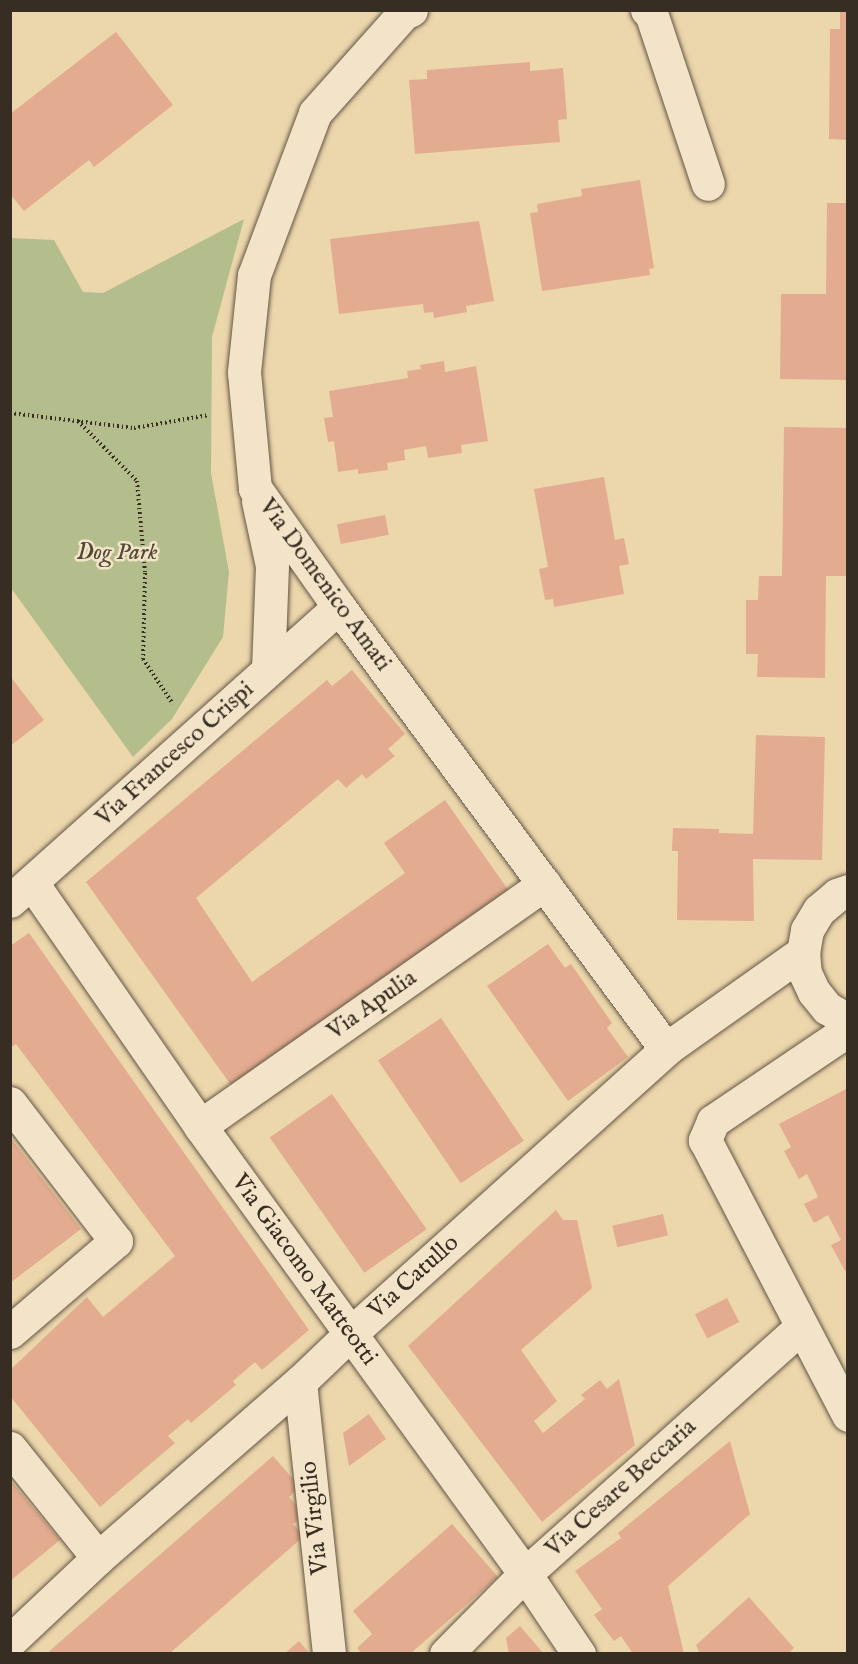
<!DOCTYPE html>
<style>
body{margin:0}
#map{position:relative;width:858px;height:1664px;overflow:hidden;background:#ecd6ac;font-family:"IM FELL English",serif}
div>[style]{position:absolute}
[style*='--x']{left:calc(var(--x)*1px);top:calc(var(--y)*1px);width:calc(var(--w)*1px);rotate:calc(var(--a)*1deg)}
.green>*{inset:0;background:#b4be8c}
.building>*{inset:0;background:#e3ac90;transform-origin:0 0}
.path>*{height:4px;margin-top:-2px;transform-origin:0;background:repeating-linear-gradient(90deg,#372d22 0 1.5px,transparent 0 4.5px)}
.roads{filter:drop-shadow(0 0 2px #645744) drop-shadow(0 0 2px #645744)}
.minor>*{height:33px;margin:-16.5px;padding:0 16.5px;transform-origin:16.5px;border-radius:16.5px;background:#f3e4c9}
span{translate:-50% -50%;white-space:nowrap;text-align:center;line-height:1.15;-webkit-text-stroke:5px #f3e4c9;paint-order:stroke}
.park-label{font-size:24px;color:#504a37;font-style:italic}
.street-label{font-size:24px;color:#372d22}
.frame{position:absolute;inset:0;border:12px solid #372d22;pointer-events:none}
</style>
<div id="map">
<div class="green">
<div style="clip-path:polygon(244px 219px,212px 337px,211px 473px,229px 572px,223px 637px,172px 719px,133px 757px,11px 588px,11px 238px,54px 240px,83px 292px,103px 293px)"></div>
</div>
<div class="building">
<div style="clip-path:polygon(840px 10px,848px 10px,848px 140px,829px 139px,830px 29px,840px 29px)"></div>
<div style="clip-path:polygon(116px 32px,173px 105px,94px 167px,89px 160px,24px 211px,10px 194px,10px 114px)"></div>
<div style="clip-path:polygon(530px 62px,530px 71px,563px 68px,567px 119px,558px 120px,560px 142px,415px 154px,409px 80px,427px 79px,427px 70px)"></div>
<div style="clip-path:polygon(640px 180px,654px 268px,649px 269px,650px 275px,542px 291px,530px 213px,538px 212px,537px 204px,582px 196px,581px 189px)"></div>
<div style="clip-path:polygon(827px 203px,848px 203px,848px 380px,780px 379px,781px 294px,826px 294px)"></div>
<div style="clip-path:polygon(479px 221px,494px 301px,466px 306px,467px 312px,434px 318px,433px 312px,424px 313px,423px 304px,339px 314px,330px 239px)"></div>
<div style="clip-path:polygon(444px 361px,445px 372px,476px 366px,488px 441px,461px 445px,462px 453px,428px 458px,426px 446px,404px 450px,405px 460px,387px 463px,388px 470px,358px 474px,358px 469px,338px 472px,334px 441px,328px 442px,324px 418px,333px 417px,329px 391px,408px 378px,407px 371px,421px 369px,420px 365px)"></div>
<div style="clip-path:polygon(784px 427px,848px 428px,848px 576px,826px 576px,825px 678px,757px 677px,758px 654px,746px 654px,746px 600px,758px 600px,759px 576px,782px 576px)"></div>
<div style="clip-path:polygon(604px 477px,615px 540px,624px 538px,629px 564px,619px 566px,624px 594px,554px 607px,553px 599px,545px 600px,539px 569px,548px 567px,534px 489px)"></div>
<div style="left:385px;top:515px;width:20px;height:49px;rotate:79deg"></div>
<div style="clip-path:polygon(352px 670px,405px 734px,388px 749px,395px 756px,366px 779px,362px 774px,346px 788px,338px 779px,196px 898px,252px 982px,405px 873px,384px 843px,445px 800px,509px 891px,233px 1088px,86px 882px,327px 680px,332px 686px)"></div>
<div style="clip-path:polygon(10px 676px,44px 720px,10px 746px)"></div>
<div style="clip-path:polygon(756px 735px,825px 737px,822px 860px,753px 859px,754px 921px,677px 920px,678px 851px,672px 851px,673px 828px,719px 829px,719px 833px,753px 834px)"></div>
<div style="clip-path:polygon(29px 933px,309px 1330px,262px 1370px,255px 1362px,233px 1381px,236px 1385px,191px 1423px,188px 1419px,168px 1436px,175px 1443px,100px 1507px,10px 1396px,10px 1370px,87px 1297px,103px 1317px,175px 1256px,16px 1044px,10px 1048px,10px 946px)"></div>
<div style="clip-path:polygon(548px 944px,565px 968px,571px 964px,612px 1023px,607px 1028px,628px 1057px,568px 1101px,487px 986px)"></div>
<div style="left:441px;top:1018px;width:148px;height:76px;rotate:56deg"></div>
<div style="clip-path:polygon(848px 1088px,848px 1270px,845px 1271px,831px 1245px,841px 1240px,828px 1215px,814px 1223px,804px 1204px,818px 1197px,807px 1174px,799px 1179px,784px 1151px,791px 1147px,779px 1124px)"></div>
<div style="left:332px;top:1094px;width:165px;height:76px;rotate:55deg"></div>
<div style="clip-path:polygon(10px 1137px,81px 1229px,10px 1283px)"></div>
<div style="clip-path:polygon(556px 1210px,563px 1220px,577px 1220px,592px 1288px,521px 1350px,557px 1401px,534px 1421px,543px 1433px,585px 1399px,581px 1395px,600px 1380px,607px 1389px,619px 1379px,635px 1445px,542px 1522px,408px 1346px)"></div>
<div style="left:663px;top:1214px;width:22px;height:52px;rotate:77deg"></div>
<div style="left:727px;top:1298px;width:27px;height:36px;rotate:63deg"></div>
<div style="clip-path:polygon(369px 1414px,386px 1439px,349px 1466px,343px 1433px)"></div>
<div style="clip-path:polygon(730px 1441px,750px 1514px,668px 1586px,684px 1654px,633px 1654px,621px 1636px,614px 1641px,594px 1615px,602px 1609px,575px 1571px,621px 1538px,618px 1533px)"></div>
<div style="clip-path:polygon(273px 1456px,300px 1487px,289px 1497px,305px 1515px,293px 1524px,304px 1536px,169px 1654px,46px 1654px)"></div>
<div style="clip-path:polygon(10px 1480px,60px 1540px,10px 1581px)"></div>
<div style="clip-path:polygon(452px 1524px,498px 1577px,410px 1654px,362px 1654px,357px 1648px,372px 1634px,353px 1611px)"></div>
<div style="clip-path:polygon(749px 1597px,794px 1648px,788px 1654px,700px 1654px,696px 1645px)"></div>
<div style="clip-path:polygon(520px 1626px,544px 1654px,509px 1654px,506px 1638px)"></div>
<div style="clip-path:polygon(299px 1641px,310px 1654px,284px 1654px)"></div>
</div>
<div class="path">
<div style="--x:10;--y:413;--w:125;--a:6.9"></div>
<div style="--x:134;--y:428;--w:76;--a:-9.8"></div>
<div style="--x:78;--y:421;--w:84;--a:45.5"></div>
<div style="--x:137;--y:481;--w:92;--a:85"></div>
<div style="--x:145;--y:573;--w:86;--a:91.3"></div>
<div style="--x:143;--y:659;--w:54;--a:56.3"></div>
</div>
<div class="roads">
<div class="minor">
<div style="--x:411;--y:10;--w:8;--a:157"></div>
<div style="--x:404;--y:13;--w:134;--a:131.7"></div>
<div style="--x:315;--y:113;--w:173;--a:110.6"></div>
<div style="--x:254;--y:275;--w:98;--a:95.9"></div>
<div style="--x:244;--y:372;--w:117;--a:84.6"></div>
<div style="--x:255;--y:488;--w:146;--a:54.8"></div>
<div style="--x:339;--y:607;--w:550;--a:53.51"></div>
<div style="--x:647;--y:10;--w:5;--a:37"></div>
<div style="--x:651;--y:13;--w:180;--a:71.6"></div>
<div style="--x:258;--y:501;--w:66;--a:77.8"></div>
<div style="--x:272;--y:566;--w:103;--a:92.2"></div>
<div style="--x:32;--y:883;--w:295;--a:55.3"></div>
<div style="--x:200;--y:1126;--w:553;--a:54.04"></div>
<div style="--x:525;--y:1574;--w:97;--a:56"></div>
<div style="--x:848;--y:891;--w:12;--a:160"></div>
<div style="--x:837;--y:895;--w:23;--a:140"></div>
<div style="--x:819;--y:910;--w:23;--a:121"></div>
<div style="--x:807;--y:930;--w:22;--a:100"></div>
<div style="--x:803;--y:952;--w:21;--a:85"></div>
<div style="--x:805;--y:973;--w:21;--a:65"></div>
<div style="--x:814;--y:992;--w:21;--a:51"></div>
<div style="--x:827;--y:1008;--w:24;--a:30"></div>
<div style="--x:10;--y:901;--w:441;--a:-41.8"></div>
<div style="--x:848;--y:1030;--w:163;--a:146"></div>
<div style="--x:713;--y:1121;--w:21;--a:113"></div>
<div style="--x:705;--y:1140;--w:310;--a:62.5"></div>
<div style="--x:10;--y:1103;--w:174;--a:52.5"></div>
<div style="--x:116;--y:1241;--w:140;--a:139.4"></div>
<div style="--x:200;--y:1126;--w:421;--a:-35.1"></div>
<div style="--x:300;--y:1382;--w:274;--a:83.9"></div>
<div style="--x:10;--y:1448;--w:141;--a:51.3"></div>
<div style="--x:10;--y:1641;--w:121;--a:-43.3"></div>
<div style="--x:98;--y:1558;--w:268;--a:-41.1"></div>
<div style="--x:300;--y:1382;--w:69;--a:-43.8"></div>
<div style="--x:350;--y:1334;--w:426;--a:-42"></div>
<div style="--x:666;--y:1049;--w:168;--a:-35.3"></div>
<div style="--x:446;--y:1654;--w:112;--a:-45.4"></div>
<div style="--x:525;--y:1574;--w:369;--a:-41.8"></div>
</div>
</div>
<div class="park-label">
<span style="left:117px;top:553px">Dog Park</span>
</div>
<div class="street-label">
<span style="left:325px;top:585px;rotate:54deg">Via Domenico Amati</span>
<span style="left:175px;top:754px;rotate:-42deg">Via Francesco Crispi</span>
<span style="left:372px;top:1005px;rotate:-35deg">Via Apulia</span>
<span style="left:304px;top:1270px;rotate:54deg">Via Giacomo Matteotti</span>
<span style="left:414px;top:1277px;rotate:-42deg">Via Catullo</span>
<span style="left:621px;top:1488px;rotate:-42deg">Via Cesare Beccaria</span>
<span style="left:315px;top:1518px;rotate:-96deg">Via Virgilio</span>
</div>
<div class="frame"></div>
</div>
